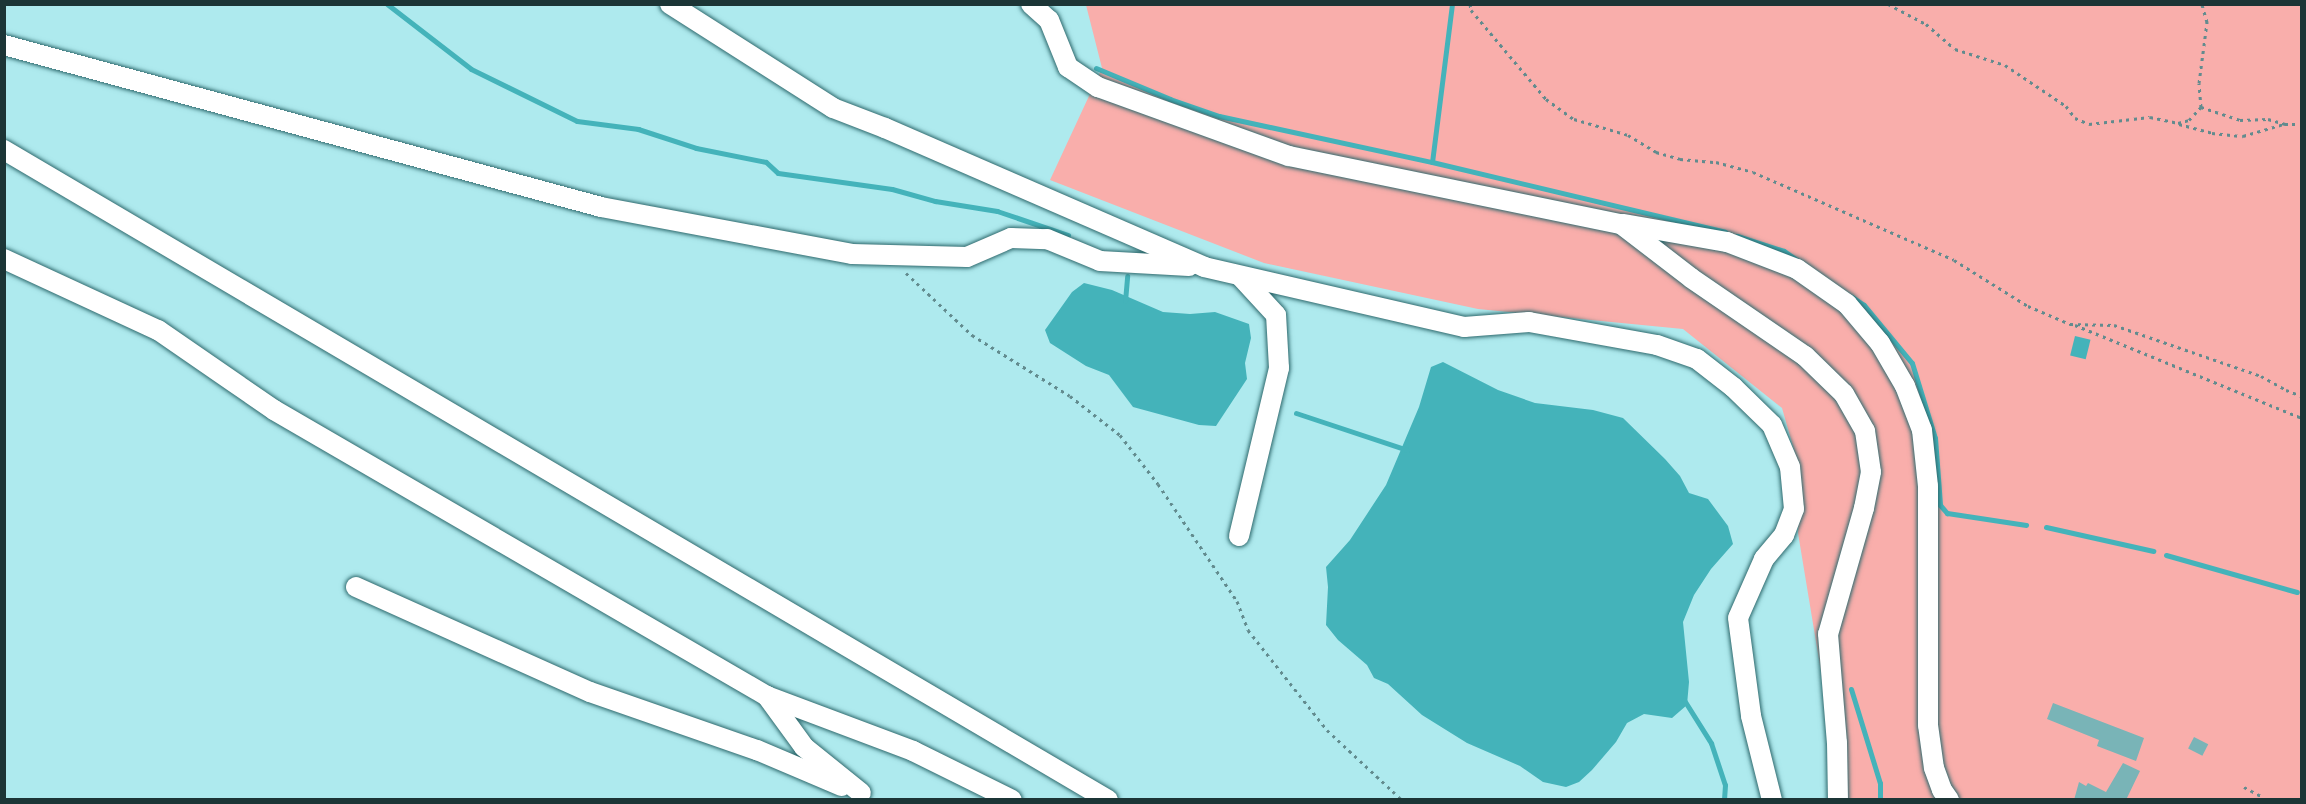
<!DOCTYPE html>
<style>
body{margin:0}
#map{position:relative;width:2306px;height:804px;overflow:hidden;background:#aeeaee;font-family:Cabin,sans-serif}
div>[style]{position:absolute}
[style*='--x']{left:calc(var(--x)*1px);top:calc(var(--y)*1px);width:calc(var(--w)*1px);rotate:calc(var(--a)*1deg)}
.green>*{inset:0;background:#f9aeab}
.water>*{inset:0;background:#44b3ba;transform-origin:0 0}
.stream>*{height:5px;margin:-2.5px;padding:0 2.5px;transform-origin:2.5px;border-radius:2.5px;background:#44b3ba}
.building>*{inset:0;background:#79b4b7;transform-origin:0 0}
.path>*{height:3px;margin-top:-1.5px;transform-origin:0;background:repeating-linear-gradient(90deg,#628b8e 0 3px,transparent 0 7.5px)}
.roads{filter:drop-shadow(0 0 2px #2e696d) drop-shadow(0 0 2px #2e696d)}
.minor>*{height:20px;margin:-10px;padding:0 10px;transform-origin:10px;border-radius:10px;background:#fff}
span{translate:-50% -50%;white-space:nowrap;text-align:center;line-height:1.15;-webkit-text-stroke:6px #aeeaee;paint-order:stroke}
.frame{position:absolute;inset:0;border:6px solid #1c3536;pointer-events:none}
</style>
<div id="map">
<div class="green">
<div style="clip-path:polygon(1086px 5px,2301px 5px,2301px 799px,1842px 799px,1798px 533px,1800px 471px,1782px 408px,1683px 329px,1478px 309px,1264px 263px,1050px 180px,1102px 68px)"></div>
</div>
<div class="water">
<div style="clip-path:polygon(1084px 283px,1112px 290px,1163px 312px,1190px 314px,1215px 312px,1249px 324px,1251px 338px,1245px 363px,1247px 379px,1216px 426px,1199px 425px,1133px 407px,1109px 375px,1086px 366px,1050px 343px,1045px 330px,1072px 292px)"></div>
<div style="left:2075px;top:336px;width:16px;height:20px;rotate:14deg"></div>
<div style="clip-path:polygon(1443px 362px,1498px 390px,1535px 403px,1593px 410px,1623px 418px,1665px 459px,1680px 476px,1689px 493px,1708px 499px,1728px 526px,1733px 544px,1711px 569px,1694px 595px,1683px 622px,1689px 682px,1687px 705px,1672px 718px,1644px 714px,1627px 723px,1616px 742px,1592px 770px,1579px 782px,1566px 787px,1543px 782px,1520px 766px,1467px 743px,1422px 715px,1388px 684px,1374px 678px,1367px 665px,1338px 640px,1326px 625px,1328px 587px,1326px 567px,1350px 540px,1386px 485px,1419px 407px,1431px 367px)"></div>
</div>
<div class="stream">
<div style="--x:387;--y:4;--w:106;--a:37.7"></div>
<div style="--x:471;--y:69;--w:118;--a:26.1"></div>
<div style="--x:577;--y:121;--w:62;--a:7.5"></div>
<div style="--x:638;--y:129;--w:61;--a:18.1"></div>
<div style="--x:696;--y:148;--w:71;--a:11.3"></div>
<div style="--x:766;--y:162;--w:16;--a:43"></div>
<div style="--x:778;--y:173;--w:115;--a:8"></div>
<div style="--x:892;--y:189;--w:45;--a:15.6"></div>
<div style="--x:935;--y:201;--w:63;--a:9.2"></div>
<div style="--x:997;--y:211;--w:75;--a:18.7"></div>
<div style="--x:1452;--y:4;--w:159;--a:97.2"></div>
<div style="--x:1432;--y:162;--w:301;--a:13.4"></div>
<div style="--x:1096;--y:68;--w:80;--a:22.7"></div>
<div style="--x:1170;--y:99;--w:52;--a:19.1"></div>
<div style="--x:1219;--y:116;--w:218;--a:12.2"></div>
<div style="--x:1737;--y:236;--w:49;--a:17.7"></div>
<div style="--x:1784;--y:251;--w:16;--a:35"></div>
<div style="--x:1852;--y:297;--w:14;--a:34"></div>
<div style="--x:1864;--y:305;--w:75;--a:50.4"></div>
<div style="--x:1912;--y:363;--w:78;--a:73"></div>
<div style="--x:1935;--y:438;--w:67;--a:85.7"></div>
<div style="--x:1940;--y:505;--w:11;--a:49"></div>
<div style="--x:1947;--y:513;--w:80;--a:8.6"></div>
<div style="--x:1125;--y:301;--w:25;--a:-85"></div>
<div style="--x:1296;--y:413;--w:117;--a:18.4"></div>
<div style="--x:2046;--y:527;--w:110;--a:12.6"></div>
<div style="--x:2166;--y:555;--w:136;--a:15.8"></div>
<div style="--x:1851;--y:689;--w:98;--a:72.9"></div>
<div style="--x:1880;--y:783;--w:17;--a:90"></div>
<div style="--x:1684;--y:700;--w:51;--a:57.9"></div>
<div style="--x:1711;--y:743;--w:44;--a:71.6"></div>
<div style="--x:1725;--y:785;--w:15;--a:94"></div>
</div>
<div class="building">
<div style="clip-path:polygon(2053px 703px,2144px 738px,2136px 761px,2097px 746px,2099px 740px,2047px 719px)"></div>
<div style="left:2194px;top:737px;width:16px;height:13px;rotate:27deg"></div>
<div style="clip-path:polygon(2123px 763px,2140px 771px,2126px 800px,2074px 800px,2079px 782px,2086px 786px,2088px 783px,2106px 792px)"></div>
</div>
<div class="path">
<div style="--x:1470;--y:4;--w:6;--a:81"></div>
<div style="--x:1471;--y:10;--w:116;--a:49.9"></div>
<div style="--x:1546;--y:99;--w:34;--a:36"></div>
<div style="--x:1574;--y:119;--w:56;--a:16.5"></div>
<div style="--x:1628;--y:135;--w:33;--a:31"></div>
<div style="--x:1656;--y:152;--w:25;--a:16"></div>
<div style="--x:1680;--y:159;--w:36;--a:5"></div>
<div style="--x:1716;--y:162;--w:38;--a:15"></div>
<div style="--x:1753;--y:172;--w:219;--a:23.6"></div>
<div style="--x:1954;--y:260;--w:87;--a:31.9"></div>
<div style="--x:2028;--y:306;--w:46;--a:23.2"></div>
<div style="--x:2070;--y:324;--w:44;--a:1.3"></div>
<div style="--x:2114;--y:325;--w:156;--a:19.1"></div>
<div style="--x:2261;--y:376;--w:29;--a:29"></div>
<div style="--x:2286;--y:390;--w:17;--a:21"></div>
<div style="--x:1888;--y:4;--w:43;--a:27.8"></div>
<div style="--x:1926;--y:24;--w:38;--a:41"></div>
<div style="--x:1955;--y:49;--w:52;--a:17.7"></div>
<div style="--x:2005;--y:65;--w:73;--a:33.9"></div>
<div style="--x:2066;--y:106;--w:15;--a:53"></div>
<div style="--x:2075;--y:118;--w:15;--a:23"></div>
<div style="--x:2089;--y:124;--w:61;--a:-6.5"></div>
<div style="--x:2150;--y:117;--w:29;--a:12"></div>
<div style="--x:2178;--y:123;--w:11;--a:-15"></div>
<div style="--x:2189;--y:120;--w:18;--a:-47"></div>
<div style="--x:2201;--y:107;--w:41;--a:18.4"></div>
<div style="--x:2240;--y:120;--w:28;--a:-2"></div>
<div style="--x:2268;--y:119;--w:18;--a:16"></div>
<div style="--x:2285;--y:124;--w:17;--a:0"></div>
<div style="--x:2201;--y:107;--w:24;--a:-95"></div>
<div style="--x:2199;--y:83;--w:62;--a:-82.5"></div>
<div style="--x:2207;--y:22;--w:19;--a:-106"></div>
<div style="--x:2179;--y:124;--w:34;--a:15"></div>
<div style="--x:2212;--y:133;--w:31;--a:6"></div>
<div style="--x:2243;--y:136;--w:43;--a:-16.3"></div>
<div style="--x:906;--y:273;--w:91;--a:43.2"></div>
<div style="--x:972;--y:335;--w:115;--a:31.9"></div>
<div style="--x:1070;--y:396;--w:63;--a:38"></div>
<div style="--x:1120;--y:435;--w:62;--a:52.2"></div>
<div style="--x:1158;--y:484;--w:141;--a:56"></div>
<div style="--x:1237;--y:601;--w:31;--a:69"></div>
<div style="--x:1248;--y:630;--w:127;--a:51.7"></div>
<div style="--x:1327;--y:730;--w:103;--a:43"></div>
<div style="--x:2075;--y:325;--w:245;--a:22.3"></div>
<div style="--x:2244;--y:787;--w:21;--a:28"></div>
</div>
<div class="roads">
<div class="minor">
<div style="--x:670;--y:4;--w:193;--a:32.5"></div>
<div style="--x:833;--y:108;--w:56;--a:21"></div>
<div style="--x:885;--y:128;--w:348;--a:23.5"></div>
<div style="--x:1204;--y:267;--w:267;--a:13"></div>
<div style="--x:1464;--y:327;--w:65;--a:-4.4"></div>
<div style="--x:1529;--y:322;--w:130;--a:10.2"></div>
<div style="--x:1657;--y:345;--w:42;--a:19.3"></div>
<div style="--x:1697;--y:359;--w:46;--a:37.9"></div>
<div style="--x:1733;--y:387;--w:54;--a:44.3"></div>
<div style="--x:1772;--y:425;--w:46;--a:66.8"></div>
<div style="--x:1790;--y:467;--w:42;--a:84.6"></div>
<div style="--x:1794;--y:509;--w:28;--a:111"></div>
<div style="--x:1784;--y:535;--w:31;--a:130"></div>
<div style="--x:1764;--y:559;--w:64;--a:113.8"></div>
<div style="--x:1738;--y:618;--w:99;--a:82.4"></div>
<div style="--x:1751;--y:716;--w:87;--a:76"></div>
<div style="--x:1031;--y:4;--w:24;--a:42"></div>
<div style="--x:1049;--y:20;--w:51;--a:68"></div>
<div style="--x:1068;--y:67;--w:36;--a:34"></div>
<div style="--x:1098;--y:87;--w:203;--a:19.9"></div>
<div style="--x:1289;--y:156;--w:339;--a:11.6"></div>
<div style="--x:1621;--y:224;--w:88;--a:37.6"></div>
<div style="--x:1691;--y:278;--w:138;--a:34.4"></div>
<div style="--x:1805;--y:356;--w:54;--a:44.3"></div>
<div style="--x:1844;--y:394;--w:43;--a:60.4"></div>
<div style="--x:1865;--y:431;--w:41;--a:81.7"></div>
<div style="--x:1871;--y:472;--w:37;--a:101"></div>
<div style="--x:1864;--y:508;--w:131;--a:105.9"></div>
<div style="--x:1828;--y:634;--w:109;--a:85.3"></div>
<div style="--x:1837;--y:743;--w:57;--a:89"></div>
<div style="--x:4;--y:45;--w:619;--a:15.18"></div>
<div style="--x:601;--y:207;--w:255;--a:10.6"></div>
<div style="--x:852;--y:254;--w:115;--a:1.5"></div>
<div style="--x:967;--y:257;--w:48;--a:-23.4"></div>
<div style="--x:1011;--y:238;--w:36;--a:2"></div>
<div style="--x:1047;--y:239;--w:57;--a:22.5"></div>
<div style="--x:1100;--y:261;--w:89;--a:3.2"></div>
<div style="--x:4;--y:150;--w:1281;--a:30.49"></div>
<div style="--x:1624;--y:224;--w:105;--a:9.9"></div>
<div style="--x:1727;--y:242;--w:75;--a:21.1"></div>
<div style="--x:1797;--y:269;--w:61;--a:35"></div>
<div style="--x:1847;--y:304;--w:51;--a:49.8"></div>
<div style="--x:1880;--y:343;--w:50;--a:59.8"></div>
<div style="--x:1905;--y:386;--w:47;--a:68.9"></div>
<div style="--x:1922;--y:430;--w:56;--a:83.9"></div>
<div style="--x:1928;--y:486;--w:239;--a:90"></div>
<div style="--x:1928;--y:725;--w:43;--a:82.1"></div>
<div style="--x:1934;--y:768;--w:23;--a:70"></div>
<div style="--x:1942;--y:790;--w:12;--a:55"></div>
<div style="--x:4;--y:259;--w:170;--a:24.8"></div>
<div style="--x:158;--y:330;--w:141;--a:34.6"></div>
<div style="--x:274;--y:410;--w:570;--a:30.12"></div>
<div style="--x:767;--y:696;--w:63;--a:54"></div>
<div style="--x:804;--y:747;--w:73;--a:38.9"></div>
<div style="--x:1239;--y:536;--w:173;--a:-76.6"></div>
<div style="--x:1279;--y:368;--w:53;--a:-93.2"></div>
<div style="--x:1276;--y:315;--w:53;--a:-132.7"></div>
<div style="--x:356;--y:587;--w:256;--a:24.2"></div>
<div style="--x:590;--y:692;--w:177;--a:19.2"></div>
<div style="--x:757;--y:750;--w:92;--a:23"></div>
<div style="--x:767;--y:696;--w:156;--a:20.6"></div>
<div style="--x:913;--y:751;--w:110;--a:26.3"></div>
</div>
</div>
<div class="frame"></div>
</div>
